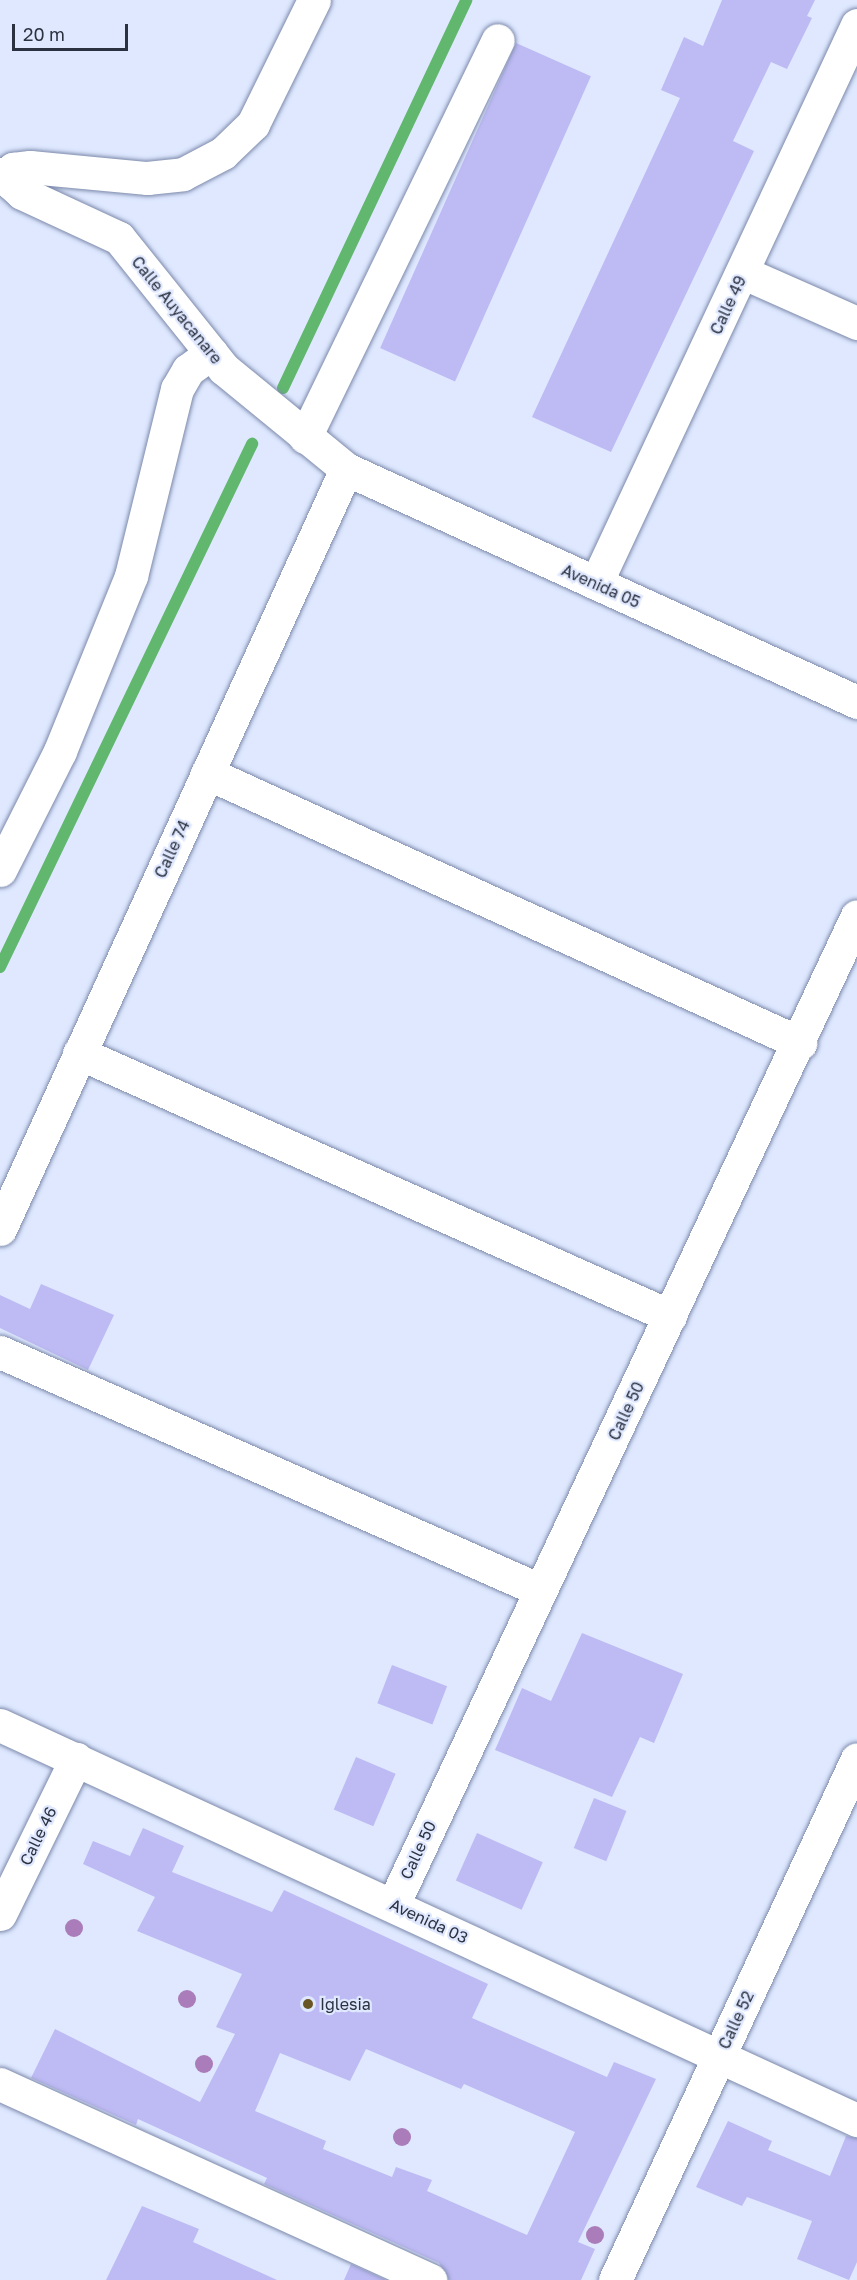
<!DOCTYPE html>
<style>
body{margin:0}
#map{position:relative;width:857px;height:2280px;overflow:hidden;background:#dfe8ff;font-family:"Golos Text",sans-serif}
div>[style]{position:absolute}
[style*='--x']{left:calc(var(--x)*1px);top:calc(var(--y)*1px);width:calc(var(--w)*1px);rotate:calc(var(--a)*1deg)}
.stream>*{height:12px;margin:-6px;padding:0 6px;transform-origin:6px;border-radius:6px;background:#61b76e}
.building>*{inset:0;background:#bebaf4;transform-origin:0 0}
.roads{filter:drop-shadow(0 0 2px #7b89aa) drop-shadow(0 0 2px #7b89aa)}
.pedestrian>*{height:33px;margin:-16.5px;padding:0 16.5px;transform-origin:16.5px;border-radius:16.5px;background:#fff}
.minor>*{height:33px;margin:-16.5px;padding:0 16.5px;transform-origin:16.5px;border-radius:16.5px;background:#fff}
.trees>*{width:18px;height:18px;margin:-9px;border-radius:50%;background:#aa7cb9}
.dots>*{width:16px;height:16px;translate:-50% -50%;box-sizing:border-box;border:3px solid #dfe8ff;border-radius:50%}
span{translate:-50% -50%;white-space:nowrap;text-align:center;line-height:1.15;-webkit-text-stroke:4.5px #dfe8ff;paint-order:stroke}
.street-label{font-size:16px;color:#2b313f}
.poi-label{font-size:16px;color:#2b313f}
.left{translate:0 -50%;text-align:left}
.scale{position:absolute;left:12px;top:24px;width:116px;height:27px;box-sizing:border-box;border:3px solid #2b313f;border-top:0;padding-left:8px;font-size:18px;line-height:21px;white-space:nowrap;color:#2b313f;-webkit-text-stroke:4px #dfe8ff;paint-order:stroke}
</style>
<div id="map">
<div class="stream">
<div style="--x:283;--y:388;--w:429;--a:-64.7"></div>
<div style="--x:0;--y:967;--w:581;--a:-64.27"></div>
</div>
<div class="building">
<div style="clip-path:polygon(722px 0,815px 0,807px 16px,812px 18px,787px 69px,771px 62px,733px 141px,754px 151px,611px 452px,532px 417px,680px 98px,661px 90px,684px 37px,703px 46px)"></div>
<div style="left:516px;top:43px;width:82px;height:334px;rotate:24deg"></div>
<div style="clip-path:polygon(41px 1284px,114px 1315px,88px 1370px,0 1328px,0 1295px,30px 1309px)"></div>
<div style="clip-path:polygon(582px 1633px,683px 1674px,654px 1743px,640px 1737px,612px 1797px,495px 1750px,522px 1688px,551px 1701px)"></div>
<div style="left:392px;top:1665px;width:59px;height:41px;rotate:21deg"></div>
<div style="left:356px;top:1757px;width:43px;height:57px;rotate:23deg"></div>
<div style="left:594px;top:1798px;width:35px;height:54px;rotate:22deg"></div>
<div style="clip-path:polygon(evenodd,143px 1828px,184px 1846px,172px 1872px,272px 1912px,284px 1890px,488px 1984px,472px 2018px,607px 2077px,614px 2062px,656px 2079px,578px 2242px,595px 2249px,581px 2280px,449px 2280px,439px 2263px,264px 2184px,267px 2178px,138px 2119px,136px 2125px,31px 2078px,55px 2029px,200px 2102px,235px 2034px,216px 2027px,242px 1974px,137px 1931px,155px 1897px,83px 1864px,93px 1841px,130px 1856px,143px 1828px,366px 2049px,461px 2089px,464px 2084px,575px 2132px,527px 2235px,427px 2191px,432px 2180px,396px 2167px,392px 2177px,323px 2149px,326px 2141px,255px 2111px,280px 2053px,350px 2081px,366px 2049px)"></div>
<div style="left:477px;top:1833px;width:72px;height:52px;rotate:24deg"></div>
<div style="clip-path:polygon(728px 2121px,772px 2141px,768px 2150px,830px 2176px,846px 2136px,857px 2138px,857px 2262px,849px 2280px,797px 2259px,812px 2221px,747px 2197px,742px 2206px,696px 2187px)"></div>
<div style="clip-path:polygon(142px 2206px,199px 2229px,193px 2242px,277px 2280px,106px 2280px)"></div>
<div style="clip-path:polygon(351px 2264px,386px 2280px,344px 2280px)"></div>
</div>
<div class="roads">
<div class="pedestrian">
<div style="--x:0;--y:870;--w:133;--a:-63.2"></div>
<div style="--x:60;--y:751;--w:189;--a:-67.9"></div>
<div style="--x:131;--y:576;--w:193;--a:-76.2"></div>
<div style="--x:177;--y:389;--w:22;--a:-60"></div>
<div style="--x:188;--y:370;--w:29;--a:-36"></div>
</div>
<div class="minor">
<div style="--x:0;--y:174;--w:10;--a:6"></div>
<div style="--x:10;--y:175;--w:8;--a:83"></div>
<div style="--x:11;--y:183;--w:15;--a:42"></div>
<div style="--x:22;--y:193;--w:107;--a:24.9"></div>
<div style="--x:119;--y:238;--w:168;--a:51.3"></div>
<div style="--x:224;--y:369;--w:158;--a:39.3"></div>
<div style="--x:346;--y:469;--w:562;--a:24.51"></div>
<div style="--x:10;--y:175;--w:7;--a:-63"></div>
<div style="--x:13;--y:169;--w:17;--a:-7"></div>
<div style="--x:30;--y:167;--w:118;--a:5.4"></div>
<div style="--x:147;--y:178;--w:36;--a:-6"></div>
<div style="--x:183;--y:174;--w:45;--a:-27.7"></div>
<div style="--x:223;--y:153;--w:42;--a:-44"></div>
<div style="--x:253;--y:124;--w:138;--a:-63.8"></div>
<div style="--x:744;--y:273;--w:124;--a:23.9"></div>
<div style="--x:305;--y:437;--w:441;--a:-64.1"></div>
<div style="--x:596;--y:583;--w:616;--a:-64.93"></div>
<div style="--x:207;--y:773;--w:652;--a:24.48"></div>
<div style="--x:79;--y:1053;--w:647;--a:23.99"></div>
<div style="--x:0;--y:1229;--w:835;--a:-65.52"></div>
<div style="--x:0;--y:1352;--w:590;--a:23.79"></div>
<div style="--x:0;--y:1725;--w:944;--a:24.75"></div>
<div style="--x:393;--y:1905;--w:1092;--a:-64.87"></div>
<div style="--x:0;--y:1914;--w:173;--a:-63.9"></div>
<div style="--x:0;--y:2084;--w:473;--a:24.5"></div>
<div style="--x:615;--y:2280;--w:574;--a:-65.09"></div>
</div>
</div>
<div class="trees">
<div style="left:74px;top:1928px"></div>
<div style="left:187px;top:1999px"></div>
<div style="left:204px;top:2064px"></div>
<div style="left:402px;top:2137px"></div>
<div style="left:595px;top:2235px"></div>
</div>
<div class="dots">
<div style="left:308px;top:2004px;background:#6a5624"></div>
</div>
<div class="street-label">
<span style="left:728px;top:305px;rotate:-65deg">Calle 49</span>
<span style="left:177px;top:310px;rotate:51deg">Calle Auyacanare</span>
<span style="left:601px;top:586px;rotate:24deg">Avenida 05</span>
<span style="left:172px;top:849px;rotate:-65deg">Calle 74</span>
<span style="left:626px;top:1411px;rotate:-65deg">Calle 50</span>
<span style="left:38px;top:1836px;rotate:-64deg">Calle 46</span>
<span style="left:418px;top:1850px;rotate:-65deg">Calle 50</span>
<span style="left:429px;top:1921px;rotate:25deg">Avenida 03</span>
<span style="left:736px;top:2020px;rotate:-65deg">Calle 52</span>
</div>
<div class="poi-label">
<span class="left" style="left:320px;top:2004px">Iglesia</span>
</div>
<div class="scale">20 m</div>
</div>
